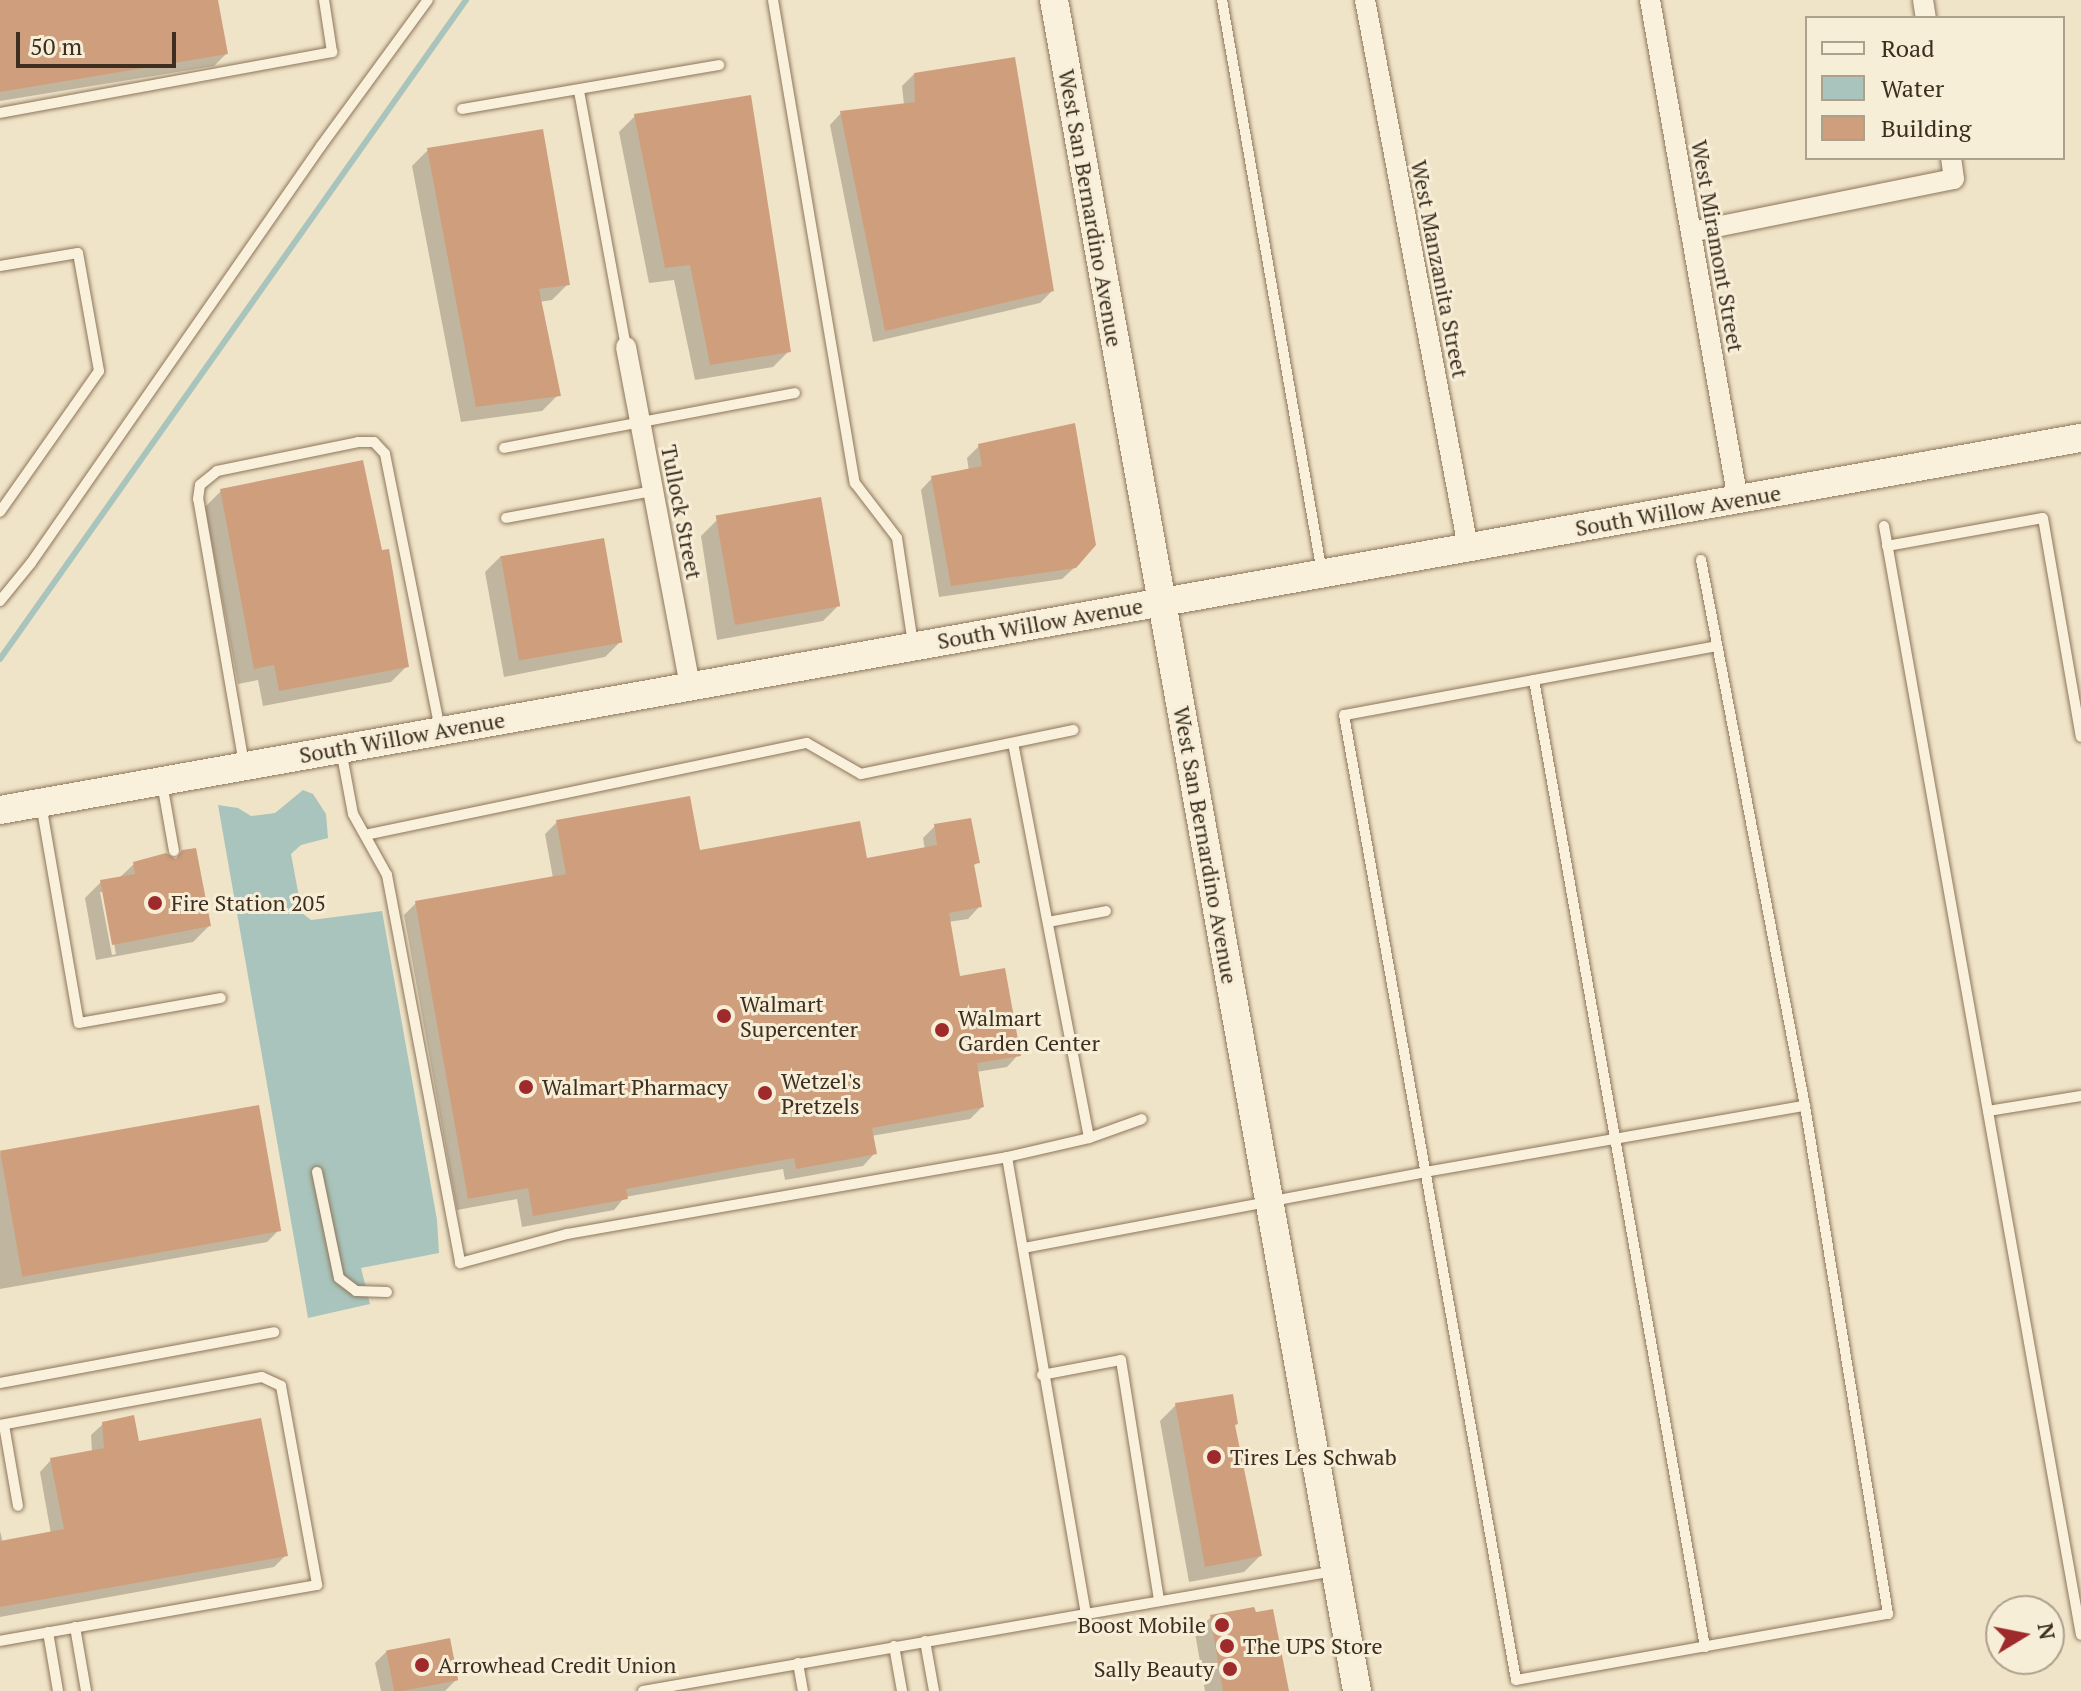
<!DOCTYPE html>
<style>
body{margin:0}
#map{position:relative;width:2081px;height:1691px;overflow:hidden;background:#f0e4c8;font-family:"PT Serif",serif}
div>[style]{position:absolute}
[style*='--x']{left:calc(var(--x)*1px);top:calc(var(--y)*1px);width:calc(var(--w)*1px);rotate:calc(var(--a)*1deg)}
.water>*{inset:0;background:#a9c4bc}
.shadow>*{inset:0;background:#0003}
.stream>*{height:6px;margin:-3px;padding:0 3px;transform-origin:3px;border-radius:3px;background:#a9c4bc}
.building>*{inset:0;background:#cf9f7d;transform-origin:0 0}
.roads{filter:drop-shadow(0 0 2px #8d765c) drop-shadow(0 0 2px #8d765c)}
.lane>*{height:10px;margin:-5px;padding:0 5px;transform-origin:5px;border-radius:5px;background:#faf1dc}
.street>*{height:20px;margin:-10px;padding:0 10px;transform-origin:10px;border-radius:10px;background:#faf1dc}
.secondary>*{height:28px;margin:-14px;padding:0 14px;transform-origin:14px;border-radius:14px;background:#faf1dc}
.dots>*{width:22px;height:22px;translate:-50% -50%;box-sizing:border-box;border:4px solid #f7eed8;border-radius:50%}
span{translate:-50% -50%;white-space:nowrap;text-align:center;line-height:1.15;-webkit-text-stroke:6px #f7eed8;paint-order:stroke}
.street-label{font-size:22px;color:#3d2e20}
.poi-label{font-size:22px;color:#3d2e20}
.left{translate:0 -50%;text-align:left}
.right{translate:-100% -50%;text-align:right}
.legend{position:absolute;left:1805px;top:16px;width:260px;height:144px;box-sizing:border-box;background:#f7eed8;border:2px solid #ada18e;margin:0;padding:10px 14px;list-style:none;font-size:24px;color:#3d2e20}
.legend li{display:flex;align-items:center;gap:16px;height:40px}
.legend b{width:40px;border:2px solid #ada18e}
.north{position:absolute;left:1985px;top:1595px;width:80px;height:80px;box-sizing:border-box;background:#f7eed8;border:2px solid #ada18e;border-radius:50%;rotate:80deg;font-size:22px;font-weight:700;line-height:32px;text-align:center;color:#3d2e20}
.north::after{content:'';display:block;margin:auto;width:28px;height:36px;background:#9e2a2b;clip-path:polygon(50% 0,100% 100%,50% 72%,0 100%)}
.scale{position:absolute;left:16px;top:32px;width:160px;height:36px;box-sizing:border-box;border:4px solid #3d2e20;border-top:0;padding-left:10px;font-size:24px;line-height:28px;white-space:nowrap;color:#3d2e20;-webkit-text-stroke:6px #f7eed8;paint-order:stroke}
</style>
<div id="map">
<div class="water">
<div style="clip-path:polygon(303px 790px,313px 794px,326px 814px,328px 838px,301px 845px,291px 854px,302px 913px,311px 920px,382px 911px,437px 1220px,439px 1253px,361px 1268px,370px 1304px,308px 1318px,218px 805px,238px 808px,251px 816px,275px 813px)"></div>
</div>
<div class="shadow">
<div style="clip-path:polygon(0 0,216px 0,226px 54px,214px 66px,0 101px)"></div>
<div style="clip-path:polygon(914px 74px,1052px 291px,1040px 303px,873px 342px,830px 125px,841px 113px,904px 105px,902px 86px)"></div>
<div style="clip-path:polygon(635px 116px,789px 351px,773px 367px,695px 380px,674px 280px,649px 283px,619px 132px)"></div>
<div style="clip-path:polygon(428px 150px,568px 284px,552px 300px,539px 302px,558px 395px,542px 411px,461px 422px,412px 166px)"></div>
<div style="clip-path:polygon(979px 446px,1075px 567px,1062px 579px,939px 597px,921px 490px,932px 478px,969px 471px,967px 458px)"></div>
<div style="clip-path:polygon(221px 491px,407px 666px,391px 682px,263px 706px,258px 680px,238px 684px,205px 507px)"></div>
<div style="clip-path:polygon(717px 520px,839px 605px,823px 621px,717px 640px,701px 536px)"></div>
<div style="clip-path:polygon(501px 556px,621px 641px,605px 657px,504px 677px,485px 572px)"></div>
<div style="clip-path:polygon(557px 822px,698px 852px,866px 860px,925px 850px,923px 838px,935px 826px,978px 862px,972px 867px,979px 907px,968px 919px,948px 922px,958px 979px,1018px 1055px,1007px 1067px,976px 1072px,982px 1107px,970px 1119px,871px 1136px,874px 1154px,863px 1166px,785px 1180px,783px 1169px,625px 1197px,614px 1210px,522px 1227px,517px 1199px,457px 1210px,404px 915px,416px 903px,553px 878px,545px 834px)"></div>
<div style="clip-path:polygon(evenodd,183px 852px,209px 926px,193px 942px,96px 960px,85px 898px,101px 882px,118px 879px,134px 864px,175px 860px,183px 852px,100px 892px,104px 892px,116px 954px,112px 955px,100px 892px)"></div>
<div style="clip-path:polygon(0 1153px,279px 1230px,267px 1242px,0 1289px)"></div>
<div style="clip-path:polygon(1176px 1405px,1233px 1426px,1260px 1556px,1244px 1572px,1189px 1582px,1160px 1421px)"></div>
<div style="clip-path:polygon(103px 1424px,137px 1444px,286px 1555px,274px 1567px,0 1617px,0 1531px,3px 1543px,51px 1534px,40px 1472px,51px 1460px,92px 1452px,91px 1435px)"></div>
<div style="clip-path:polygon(1211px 1617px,1286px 1691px,1205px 1691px,1195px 1633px)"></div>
<div style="clip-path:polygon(387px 1651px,456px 1680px,445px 1691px,381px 1691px,375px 1663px)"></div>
</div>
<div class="stream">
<div style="--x:0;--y:659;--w:807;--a:-54.73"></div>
</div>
<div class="building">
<div style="clip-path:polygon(0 0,218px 0,228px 54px,0 92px)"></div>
<div style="clip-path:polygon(1015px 57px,1054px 291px,885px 331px,840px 111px,915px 102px,914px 73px)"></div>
<div style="clip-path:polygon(751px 95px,791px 352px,710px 365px,690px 265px,665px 268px,634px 114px)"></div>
<div style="clip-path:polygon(543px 129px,570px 285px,539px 289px,561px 396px,476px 407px,427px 148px)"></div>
<div style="clip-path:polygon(1075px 423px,1096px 545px,1076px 568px,951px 586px,931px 476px,982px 466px,978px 444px)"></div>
<div style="clip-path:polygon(363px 460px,382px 550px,389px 549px,409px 667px,279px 691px,274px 665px,254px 669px,220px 489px)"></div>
<div style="left:821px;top:497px;width:111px;height:107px;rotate:80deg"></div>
<div style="left:604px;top:538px;width:106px;height:105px;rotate:80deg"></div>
<div style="clip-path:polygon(690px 796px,700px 850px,860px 821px,867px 858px,937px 845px,934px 824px,971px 818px,980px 863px,974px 864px,982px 907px,949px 913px,960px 976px,1005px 968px,1021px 1056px,977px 1063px,984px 1107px,872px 1128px,877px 1154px,796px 1169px,794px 1158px,626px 1189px,628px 1199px,533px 1216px,528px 1188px,468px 1199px,415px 901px,566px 874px,556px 820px)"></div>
<div style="clip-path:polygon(196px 848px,211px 926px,112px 945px,100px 880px,135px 874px,133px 862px,166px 853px,176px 859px,182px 850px)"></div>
<div style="left:259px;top:1105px;width:128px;height:263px;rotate:80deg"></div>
<div style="clip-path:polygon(1233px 1394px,1238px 1424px,1235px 1425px,1262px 1556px,1205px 1567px,1175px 1403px)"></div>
<div style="clip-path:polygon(134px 1415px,139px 1441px,261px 1418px,288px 1556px,0 1607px,0 1541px,64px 1529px,50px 1458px,104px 1448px,102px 1422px)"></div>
<div style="clip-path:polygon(1254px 1607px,1256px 1612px,1273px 1609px,1289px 1691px,1223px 1691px,1210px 1615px)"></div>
<div style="left:450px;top:1638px;width:43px;height:65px;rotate:79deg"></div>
</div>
<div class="roads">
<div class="lane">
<div style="--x:773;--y:0;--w:490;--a:80.4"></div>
<div style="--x:855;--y:483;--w:69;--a:52.6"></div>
<div style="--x:897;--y:538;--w:107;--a:81.4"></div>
<div style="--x:1222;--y:0;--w:582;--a:80.1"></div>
<div style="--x:579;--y:91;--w:260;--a:79.6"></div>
<div style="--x:462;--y:109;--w:261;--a:-9.7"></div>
<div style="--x:0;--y:113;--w:338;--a:-10.4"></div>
<div style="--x:332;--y:52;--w:53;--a:-98.7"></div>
<div style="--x:0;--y:266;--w:79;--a:-9.5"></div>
<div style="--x:78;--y:253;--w:120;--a:79.9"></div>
<div style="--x:99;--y:371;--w:172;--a:125.1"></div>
<div style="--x:504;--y:448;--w:296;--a:-10.7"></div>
<div style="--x:506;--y:518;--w:149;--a:-10.4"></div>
<div style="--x:1884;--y:526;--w:1126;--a:79.93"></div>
<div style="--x:1887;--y:546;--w:158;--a:-10.2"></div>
<div style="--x:2043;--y:518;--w:222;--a:80.2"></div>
<div style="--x:0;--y:601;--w:49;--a:-50.8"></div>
<div style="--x:31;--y:563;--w:508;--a:-55.18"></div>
<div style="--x:321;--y:146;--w:181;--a:-53.8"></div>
<div style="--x:1717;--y:646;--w:379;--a:169.5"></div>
<div style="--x:1344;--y:715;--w:980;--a:79.89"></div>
<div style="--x:1516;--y:1680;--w:378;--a:-10.1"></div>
<div style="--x:1888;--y:1614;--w:515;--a:-99.28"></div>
<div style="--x:1534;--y:680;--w:982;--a:79.97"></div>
<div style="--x:1013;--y:743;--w:402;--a:79.1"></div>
<div style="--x:341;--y:750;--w:65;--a:79.4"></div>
<div style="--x:353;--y:814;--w:70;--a:60.9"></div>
<div style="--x:387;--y:875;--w:395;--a:79.3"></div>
<div style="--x:460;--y:1263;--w:111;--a:-15.2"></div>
<div style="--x:567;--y:1234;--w:447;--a:-9.9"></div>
<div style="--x:1007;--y:1157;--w:463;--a:80.2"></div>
<div style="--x:244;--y:764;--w:269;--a:-99.8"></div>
<div style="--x:198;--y:499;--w:14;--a:-82"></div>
<div style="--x:200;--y:485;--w:22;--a:-39"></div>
<div style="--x:217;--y:471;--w:144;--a:-11.6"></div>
<div style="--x:358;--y:442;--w:16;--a:0"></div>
<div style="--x:374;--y:442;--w:16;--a:47"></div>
<div style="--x:385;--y:454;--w:281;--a:78.7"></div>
<div style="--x:162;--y:783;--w:69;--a:80"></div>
<div style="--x:41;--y:804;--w:222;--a:80.2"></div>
<div style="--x:79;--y:1023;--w:144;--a:-10"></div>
<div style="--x:365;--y:835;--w:451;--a:-11.8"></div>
<div style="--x:807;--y:743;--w:62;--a:29.9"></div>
<div style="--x:861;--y:774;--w:217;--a:-11.7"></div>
<div style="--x:1048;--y:922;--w:59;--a:-10.7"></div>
<div style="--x:1988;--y:1111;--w:94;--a:-9.2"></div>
<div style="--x:1007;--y:1157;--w:84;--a:-13"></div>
<div style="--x:1089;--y:1138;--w:56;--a:-19.7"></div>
<div style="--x:317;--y:1172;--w:108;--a:78.3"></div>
<div style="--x:339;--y:1278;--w:21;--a:37"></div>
<div style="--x:356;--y:1291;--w:31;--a:2"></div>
<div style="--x:1024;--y:1248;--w:408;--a:-10.7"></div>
<div style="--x:1425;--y:1172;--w:386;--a:-9.9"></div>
<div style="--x:1805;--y:1106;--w:556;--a:-100.78"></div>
<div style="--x:1042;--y:1375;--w:80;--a:-10.8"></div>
<div style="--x:1121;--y:1360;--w:244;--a:81"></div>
<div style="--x:0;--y:1383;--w:279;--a:-10.5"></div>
<div style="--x:0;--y:1425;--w:266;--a:-10.4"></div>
<div style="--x:262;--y:1377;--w:21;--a:25"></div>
<div style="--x:281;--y:1386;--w:202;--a:79.7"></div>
<div style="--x:317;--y:1585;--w:322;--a:170"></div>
<div style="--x:4;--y:1425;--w:82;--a:80.2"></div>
<div style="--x:75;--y:1627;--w:65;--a:80.2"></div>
<div style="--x:48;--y:1632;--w:60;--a:80.4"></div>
<div style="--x:925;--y:1641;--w:51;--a:79.8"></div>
<div style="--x:894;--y:1646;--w:46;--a:79.9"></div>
<div style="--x:798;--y:1663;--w:28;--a:80"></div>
<div style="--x:643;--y:1691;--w:701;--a:-9.85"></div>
</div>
<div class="street">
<div style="--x:1365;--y:0;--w:557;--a:79.34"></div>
<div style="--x:1650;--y:0;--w:508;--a:80.02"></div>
<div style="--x:1923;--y:0;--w:18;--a:81"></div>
<div style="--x:1691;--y:232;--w:268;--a:-11.4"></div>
<div style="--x:1954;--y:179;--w:21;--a:-98"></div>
<div style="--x:626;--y:347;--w:345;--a:79.3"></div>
</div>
<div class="secondary">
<div style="--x:1054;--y:0;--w:1718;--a:79.84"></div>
<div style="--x:0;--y:810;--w:2114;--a:-10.14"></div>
</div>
</div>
<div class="dots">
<div style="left:155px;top:903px;background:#9e2a2b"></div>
<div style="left:724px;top:1016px;background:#9e2a2b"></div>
<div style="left:942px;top:1030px;background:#9e2a2b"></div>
<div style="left:526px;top:1087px;background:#9e2a2b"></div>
<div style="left:765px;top:1093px;background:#9e2a2b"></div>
<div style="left:1214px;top:1457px;background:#9e2a2b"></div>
<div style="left:1222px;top:1625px;background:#9e2a2b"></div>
<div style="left:1227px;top:1646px;background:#9e2a2b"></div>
<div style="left:422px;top:1665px;background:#9e2a2b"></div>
<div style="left:1230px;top:1669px;background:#9e2a2b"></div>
</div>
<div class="street-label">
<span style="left:1091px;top:208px;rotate:80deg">West San Bernardino Avenue</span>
<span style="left:1718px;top:246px;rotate:80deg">West Miramont Street</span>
<span style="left:1440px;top:269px;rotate:79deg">West Manzanita Street</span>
<span style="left:1678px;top:510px;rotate:-10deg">South Willow Avenue</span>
<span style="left:682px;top:512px;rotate:79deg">Tullock Street</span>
<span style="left:1040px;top:623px;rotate:-10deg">South Willow Avenue</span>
<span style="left:402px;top:737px;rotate:-10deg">South Willow Avenue</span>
<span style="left:1206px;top:845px;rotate:80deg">West San Bernardino Avenue</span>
</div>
<div class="poi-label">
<span class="left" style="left:171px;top:903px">Fire Station 205</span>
<span class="left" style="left:740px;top:1016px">Walmart<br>Supercenter</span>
<span class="left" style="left:958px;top:1030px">Walmart<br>Garden Center</span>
<span class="left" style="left:781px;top:1093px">Wetzel's<br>Pretzels</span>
<span class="left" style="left:542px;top:1087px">Walmart Pharmacy</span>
<span class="left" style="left:1230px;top:1457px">Tires Les Schwab</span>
<span class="right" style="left:1206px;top:1625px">Boost Mobile</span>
<span class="left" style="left:1243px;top:1646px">The UPS Store</span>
<span class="left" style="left:438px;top:1665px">Arrowhead Credit Union</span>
<span class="right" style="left:1214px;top:1669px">Sally Beauty</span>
</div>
<ul class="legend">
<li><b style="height:10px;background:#faf1dc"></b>Road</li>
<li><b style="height:22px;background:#a9c4bc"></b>Water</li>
<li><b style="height:22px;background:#cf9f7d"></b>Building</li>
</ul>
<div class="north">N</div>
<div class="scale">50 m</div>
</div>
